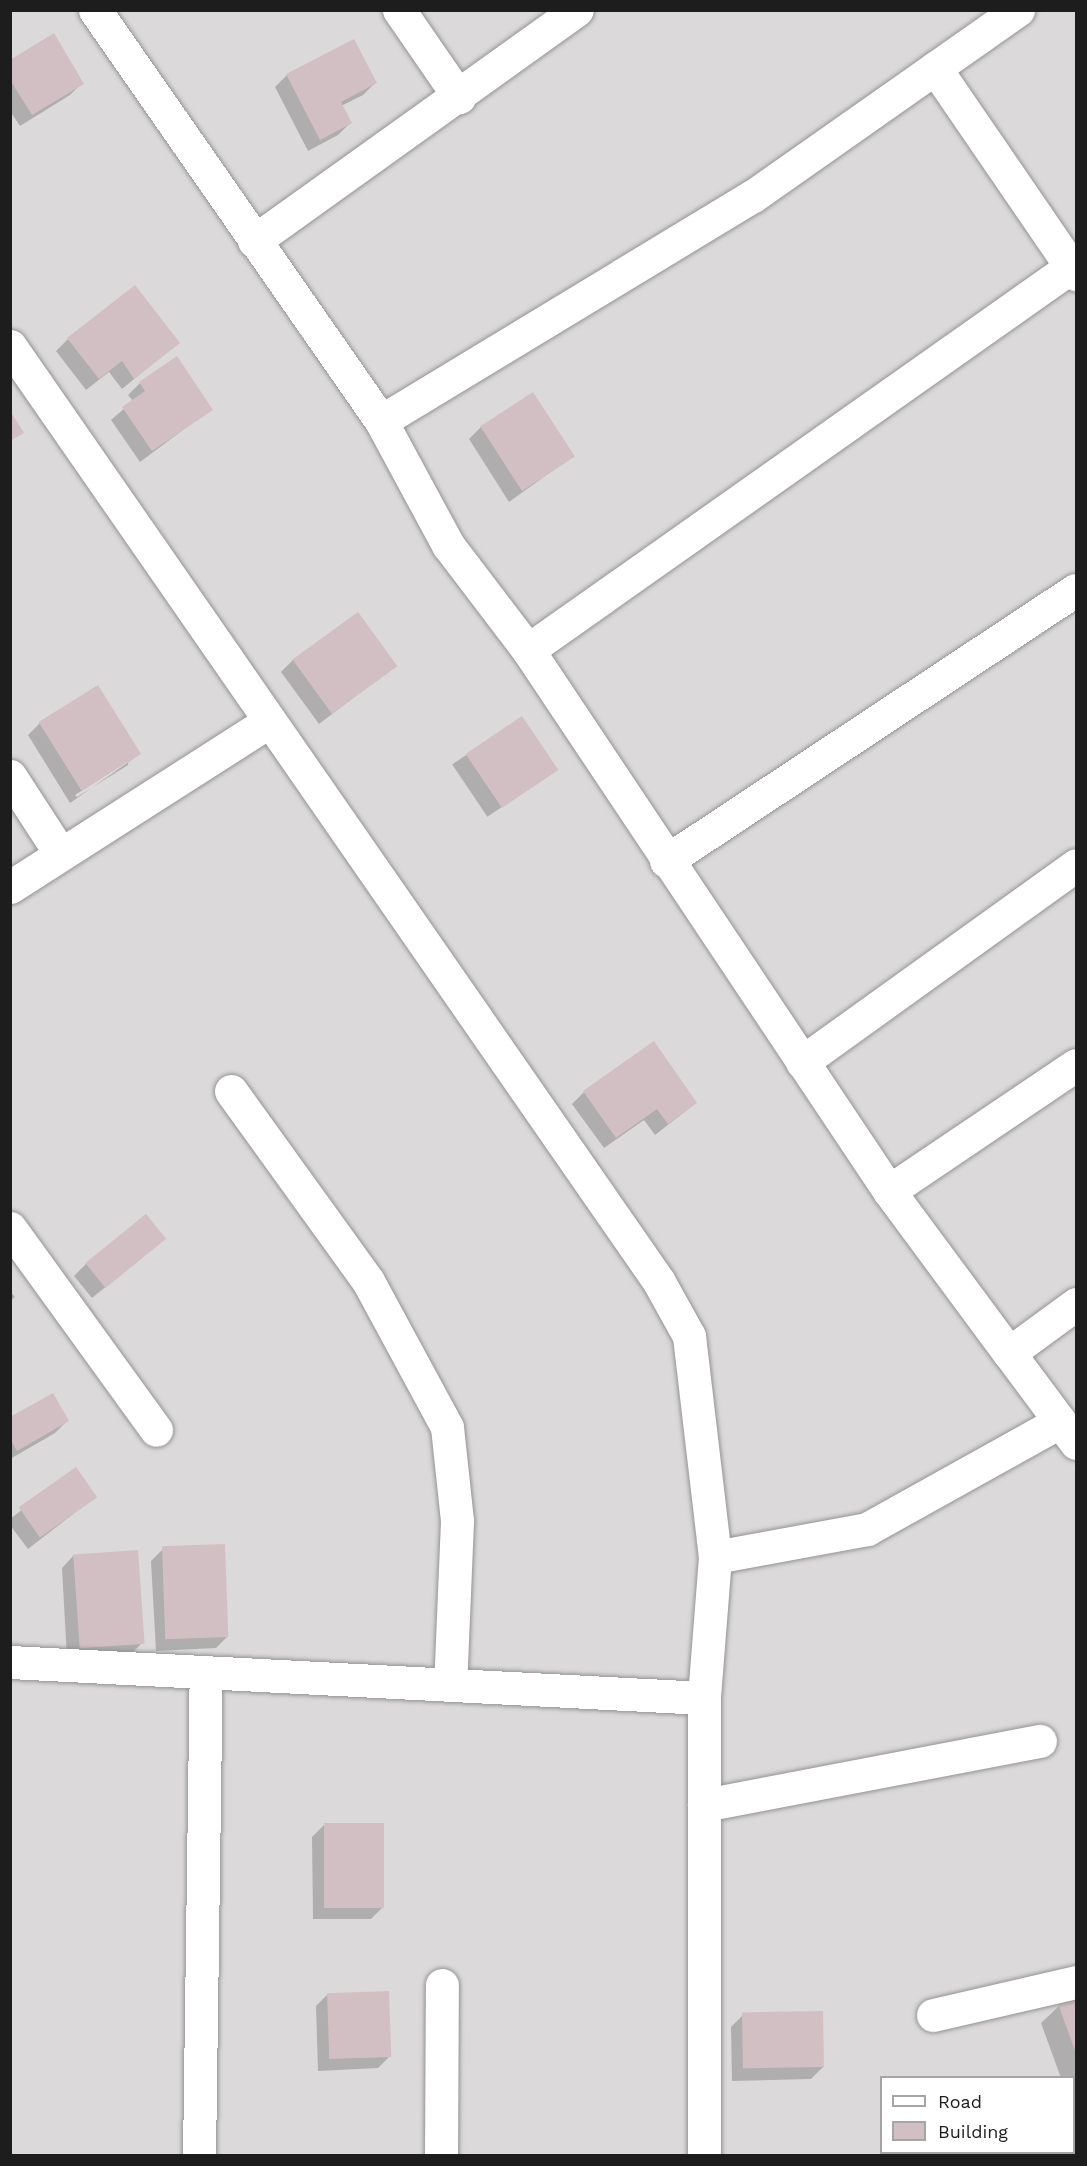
<!DOCTYPE html>
<style>
body{margin:0}
#map{position:relative;width:1087px;height:2166px;overflow:hidden;background:#efe1e2;font-family:"Work Sans",sans-serif}
div>[style]{position:absolute}
[style*='--x']{left:calc(var(--x)*1px);top:calc(var(--y)*1px);width:calc(var(--w)*1px);rotate:calc(var(--a)*1deg)}
.residential>*{inset:0;background:#dbd9da}
.shadow>*{inset:0;background:#0003;transform-origin:0 0}
.building>*{inset:0;background:#d2bfc4;transform-origin:0 0}
.roads{filter:drop-shadow(0 0 2px #949494) drop-shadow(0 0 2px #949494)}
.minor>*{height:33px;margin:-16.5px;padding:0 16.5px;transform-origin:16.5px;border-radius:16.5px;background:#fff}
span{translate:-50% -50%;white-space:nowrap;text-align:center;line-height:1.15;-webkit-text-stroke:4.5px #fff;paint-order:stroke}
.frame{position:absolute;inset:0;border:12px solid #1d1d1d;pointer-events:none}
.legend{position:absolute;left:880px;top:2076px;width:195px;height:78px;box-sizing:border-box;background:#fff;border:2px solid #a5a5a5;margin:0;padding:8px 10px;list-style:none;font-size:18px;color:#1d1d1d}
.legend li{display:flex;align-items:center;gap:12px;height:30px}
.legend b{width:30px;border:2px solid #a5a5a5}
</style>
<div id="map">
<div class="residential">
<div style="clip-path:polygon(evenodd,11px 11px,1076px 11px,1076px 2155px,11px 2156px,11px 11px,882px 2078px,1074px 2078px,1074px 2152px,882px 2152px,882px 2078px)"></div>
</div>
<div class="shadow">
<div style="clip-path:polygon(10px 62px,82px 83px,70px 95px,20px 126px,10px 111px)"></div>
<div style="clip-path:polygon(287px 75px,375px 83px,363px 95px,341px 106px,350px 123px,338px 135px,308px 151px,275px 87px)"></div>
<div style="clip-path:polygon(68px 339px,178px 343px,122px 389px,109px 372px,86px 390px,56px 351px)"></div>
<div style="clip-path:polygon(140px 383px,211px 409px,140px 462px,111px 420px,133px 401px,128px 395px)"></div>
<div style="clip-path:polygon(481px 427px,573px 456px,509px 502px,469px 439px)"></div>
<div style="clip-path:polygon(293px 660px,395px 666px,319px 724px,281px 672px)"></div>
<div style="left:521px;top:718px;width:63px;height:83px;rotate:56deg"></div>
<div style="clip-path:polygon(evenodd,40px 723px,140px 754px,70px 803px,28px 735px,40px 723px,128px 761px,128px 765px,77px 797px,75px 795px,128px 761px)"></div>
<div style="clip-path:polygon(584px 1092px,696px 1103px,655px 1135px,644px 1120px,604px 1148px,572px 1104px)"></div>
<div style="clip-path:polygon(164px 1239px,92px 1298px,74px 1276px,86px 1264px)"></div>
<div style="clip-path:polygon(10px 1291px,15px 1297px,10px 1301px)"></div>
<div style="clip-path:polygon(10px 1419px,67px 1421px,55px 1433px,10px 1459px)"></div>
<div style="clip-path:polygon(75px 1469px,95px 1497px,28px 1549px,10px 1525px,10px 1519px)"></div>
<div style="clip-path:polygon(163px 1549px,228px 1636px,216px 1648px,156px 1651px,151px 1561px)"></div>
<div style="clip-path:polygon(74px 1555px,142px 1643px,130px 1655px,67px 1659px,62px 1568px)"></div>
<div style="clip-path:polygon(324px 1825px,383px 1907px,371px 1919px,313px 1919px,312px 1837px)"></div>
<div style="clip-path:polygon(328px 1994px,390px 2056px,378px 2068px,318px 2071px,316px 2006px)"></div>
<div style="clip-path:polygon(1076px 1999px,1076px 2117px,1074px 2078px,1061px 2078px,1041px 2023px,1059px 2006px)"></div>
<div style="clip-path:polygon(743px 2015px,823px 2067px,811px 2079px,732px 2081px,731px 2027px)"></div>
</div>
<div class="building">
<div style="clip-path:polygon(54px 33px,84px 84px,32px 115px,10px 80px,10px 60px)"></div>
<div style="clip-path:polygon(354px 39px,377px 83px,341px 102px,352px 123px,320px 140px,286px 74px)"></div>
<div style="clip-path:polygon(135px 285px,180px 343px,134px 379px,122px 361px,99px 379px,67px 338px)"></div>
<div style="clip-path:polygon(177px 356px,213px 410px,152px 451px,122px 407px,145px 391px,139px 382px)"></div>
<div style="left:533px;top:392px;width:77px;height:63px;rotate:57deg"></div>
<div style="clip-path:polygon(12px 414px,24px 433px,10px 441px,10px 415px)"></div>
<div style="left:358px;top:612px;width:67px;height:81px;rotate:54deg"></div>
<div style="left:98px;top:685px;width:81px;height:70px;rotate:58deg"></div>
<div style="left:522px;top:716px;width:65px;height:68px;rotate:56deg"></div>
<div style="clip-path:polygon(654px 1041px,697px 1103px,668px 1124px,657px 1109px,616px 1138px,583px 1091px)"></div>
<div style="left:146px;top:1214px;width:32px;height:78px;rotate:51deg"></div>
<div style="clip-path:polygon(53px 1393px,69px 1421px,17px 1451px,10px 1438px,10px 1417px)"></div>
<div style="left:76px;top:1467px;width:37px;height:70px;rotate:55deg"></div>
<div style="left:225px;top:1544px;width:93px;height:63px;rotate:88deg"></div>
<div style="left:138px;top:1550px;width:94px;height:65px;rotate:86deg"></div>
<div style="left:324px;top:1823px;width:60px;height:85px"></div>
<div style="left:389px;top:1991px;width:66px;height:62px;rotate:88deg"></div>
<div style="clip-path:polygon(1076px 1997px,1076px 2053px,1058px 2004px)"></div>
<div style="left:823px;top:2011px;width:56px;height:81px;rotate:89deg"></div>
</div>
<div class="roads">
<div class="minor">
<div style="--x:95;--y:10;--w:501;--a:55.17"></div>
<div style="--x:381;--y:421;--w:141;--a:61.6"></div>
<div style="--x:448;--y:545;--w:132;--a:52.7"></div>
<div style="--x:528;--y:650;--w:650;--a:56.29"></div>
<div style="--x:889;--y:1191;--w:202;--a:53.5"></div>
<div style="--x:399;--y:10;--w:106;--a:55.4"></div>
<div style="--x:935;--y:68;--w:250;--a:55.6"></div>
<div style="--x:254;--y:241;--w:397;--a:-35.6"></div>
<div style="--x:10;--y:346;--w:1139;--a:55.26"></div>
<div style="--x:659;--y:1282;--w:62;--a:60.9"></div>
<div style="--x:689;--y:1336;--w:223;--a:83.3"></div>
<div style="--x:715;--y:1557;--w:141;--a:94.5"></div>
<div style="--x:704;--y:1698;--w:458;--a:90"></div>
<div style="--x:381;--y:421;--w:435;--a:-31.2"></div>
<div style="--x:753;--y:196;--w:324;--a:-35.1"></div>
<div style="--x:528;--y:650;--w:664;--a:-35.2"></div>
<div style="--x:10;--y:776;--w:92;--a:57"></div>
<div style="--x:666;--y:861;--w:491;--a:-33.5"></div>
<div style="--x:10;--y:887;--w:308;--a:-32.6"></div>
<div style="--x:802;--y:1062;--w:337;--a:-35.7"></div>
<div style="--x:231;--y:1091;--w:234;--a:54.2"></div>
<div style="--x:368;--y:1281;--w:166;--a:61.6"></div>
<div style="--x:447;--y:1427;--w:95;--a:83.9"></div>
<div style="--x:457;--y:1521;--w:164;--a:92.4"></div>
<div style="--x:889;--y:1191;--w:225;--a:-34"></div>
<div style="--x:10;--y:1228;--w:249;--a:54.1"></div>
<div style="--x:1076;--y:1304;--w:83;--a:143.8"></div>
<div style="--x:1009;--y:1353;--w:112;--a:53.3"></div>
<div style="--x:715;--y:1557;--w:155;--a:-10.4"></div>
<div style="--x:867;--y:1529;--w:220;--a:-29.1"></div>
<div style="--x:10;--y:1662;--w:695;--a:2.97"></div>
<div style="--x:704;--y:1805;--w:342;--a:-10.8"></div>
<div style="--x:933;--y:2015;--w:147;--a:-13"></div>
<div style="--x:199;--y:2156;--w:484;--a:-89.2"></div>
<div style="--x:441;--y:2156;--w:171;--a:-89.7"></div>
</div>
</div>
<div class="frame"></div>
<ul class="legend">
<li><b style="height:8px;background:#fff"></b>Road</li>
<li><b style="height:16px;background:#d2bfc4"></b>Building</li>
</ul>
</div>
